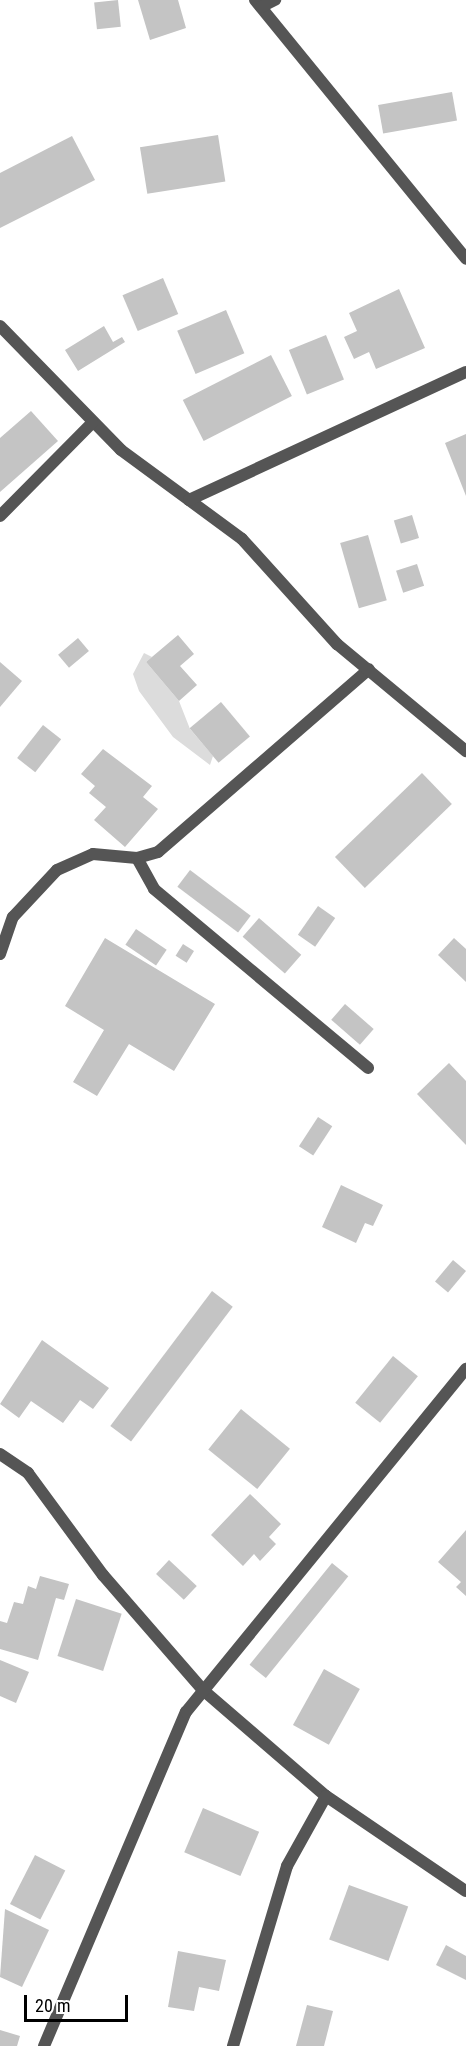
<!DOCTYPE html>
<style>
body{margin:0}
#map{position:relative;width:466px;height:2046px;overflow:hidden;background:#fff;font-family:"Roboto Condensed",sans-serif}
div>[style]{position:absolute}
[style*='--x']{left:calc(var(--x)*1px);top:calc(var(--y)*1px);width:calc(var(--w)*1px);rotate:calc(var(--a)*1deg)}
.green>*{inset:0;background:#dcdcdc}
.building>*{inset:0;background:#c4c4c4;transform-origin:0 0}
.service>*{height:12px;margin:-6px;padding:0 6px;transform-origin:6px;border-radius:6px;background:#555}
.minor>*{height:12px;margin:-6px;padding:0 6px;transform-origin:6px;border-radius:6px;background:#555}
span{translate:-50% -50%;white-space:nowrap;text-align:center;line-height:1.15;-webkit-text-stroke:6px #fff;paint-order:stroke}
.scale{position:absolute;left:24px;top:1995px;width:104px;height:27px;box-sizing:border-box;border:3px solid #000;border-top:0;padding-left:8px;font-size:18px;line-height:21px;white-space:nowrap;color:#000;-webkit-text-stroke:4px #fff;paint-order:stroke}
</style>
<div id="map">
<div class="green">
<div style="clip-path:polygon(144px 653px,152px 657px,146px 662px,179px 701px,190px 729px,213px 756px,210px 765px,173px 737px,139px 691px,133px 674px)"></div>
</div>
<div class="building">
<div style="left:118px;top:0;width:27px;height:24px;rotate:84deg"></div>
<div style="clip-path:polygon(138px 0,178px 0,186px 28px,150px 40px)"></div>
<div style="left:452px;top:92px;width:29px;height:75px;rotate:80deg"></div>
<div style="left:218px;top:135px;width:47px;height:79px;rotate:81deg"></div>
<div style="clip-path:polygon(72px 136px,95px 180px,0 228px,0 173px)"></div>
<div style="left:163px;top:278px;width:39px;height:44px;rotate:67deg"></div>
<div style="clip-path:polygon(399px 289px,425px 348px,376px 369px,369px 352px,354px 359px,344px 337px,357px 331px,349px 313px)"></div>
<div style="left:226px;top:310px;width:47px;height:53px;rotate:67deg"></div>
<div style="clip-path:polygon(104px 326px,113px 342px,122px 337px,125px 342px,78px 371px,65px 350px)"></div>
<div style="left:326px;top:335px;width:48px;height:40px;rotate:68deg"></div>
<div style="left:271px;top:355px;width:46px;height:99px;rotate:63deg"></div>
<div style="clip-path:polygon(31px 411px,58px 441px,0 492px,0 438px)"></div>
<div style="clip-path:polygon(466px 434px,466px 496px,445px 443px)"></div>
<div style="left:412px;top:515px;width:24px;height:19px;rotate:73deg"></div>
<div style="left:368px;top:535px;width:68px;height:29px;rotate:74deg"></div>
<div style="left:417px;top:564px;width:23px;height:22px;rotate:72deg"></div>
<div style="clip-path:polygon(178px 635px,194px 654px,180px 666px,197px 685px,179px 701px,146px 662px)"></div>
<div style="left:78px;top:638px;width:17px;height:26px;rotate:50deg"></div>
<div style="clip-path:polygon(0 662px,22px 681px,0 707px)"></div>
<div style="left:221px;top:702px;width:45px;height:41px;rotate:50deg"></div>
<div style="left:43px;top:725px;width:23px;height:42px;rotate:38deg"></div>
<div style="clip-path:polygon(103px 749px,152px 786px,143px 797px,158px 809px,125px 847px,94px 820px,106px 807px,89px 793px,95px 786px,81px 774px)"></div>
<div style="left:422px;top:773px;width:43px;height:121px;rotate:46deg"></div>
<div style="left:190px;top:870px;width:76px;height:21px;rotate:37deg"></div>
<div style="left:318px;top:906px;width:21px;height:35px;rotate:35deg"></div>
<div style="left:259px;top:918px;width:56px;height:25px;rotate:41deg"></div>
<div style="left:136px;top:929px;width:37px;height:19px;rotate:34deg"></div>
<div style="clip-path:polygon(105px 938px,215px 1004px,174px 1071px,129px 1044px,97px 1096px,73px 1082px,104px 1030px,65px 1006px)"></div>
<div style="clip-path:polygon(454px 938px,466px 949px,466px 982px,438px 955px)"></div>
<div style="left:183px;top:944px;width:13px;height:14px;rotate:32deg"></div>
<div style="left:345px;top:1004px;width:38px;height:21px;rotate:41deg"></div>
<div style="clip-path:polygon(449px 1063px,466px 1081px,466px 1145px,417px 1094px)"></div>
<div style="left:318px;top:1117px;width:17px;height:35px;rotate:33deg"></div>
<div style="clip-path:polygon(341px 1185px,383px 1205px,373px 1226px,365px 1223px,356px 1243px,322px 1227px)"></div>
<div style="left:453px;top:1260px;width:17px;height:28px;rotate:40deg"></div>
<div style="left:212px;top:1291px;width:26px;height:169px;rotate:37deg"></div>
<div style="clip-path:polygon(42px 1340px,109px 1388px,93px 1409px,80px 1400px,63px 1423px,31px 1401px,19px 1418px,0 1404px)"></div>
<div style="left:393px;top:1356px;width:32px;height:60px;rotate:39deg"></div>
<div style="left:241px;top:1409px;width:63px;height:52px;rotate:39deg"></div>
<div style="clip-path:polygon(250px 1494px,281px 1524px,269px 1537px,276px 1544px,260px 1561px,254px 1554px,243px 1566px,211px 1535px)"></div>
<div style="clip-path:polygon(466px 1530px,466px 1596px,456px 1587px,461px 1582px,438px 1562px)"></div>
<div style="left:169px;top:1560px;width:38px;height:19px;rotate:43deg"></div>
<div style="left:332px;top:1563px;width:21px;height:131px;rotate:39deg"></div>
<div style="clip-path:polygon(40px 1576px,69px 1584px,64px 1600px,56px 1598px,38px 1660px,0 1649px,0 1621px,7px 1623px,14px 1602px,23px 1604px,28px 1586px,36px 1589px)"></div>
<div style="left:76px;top:1599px;width:48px;height:60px;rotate:18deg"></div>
<div style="clip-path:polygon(0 1660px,29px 1672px,16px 1703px,0 1696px)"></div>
<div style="left:324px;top:1669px;width:41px;height:64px;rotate:29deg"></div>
<div style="left:203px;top:1808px;width:61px;height:48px;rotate:23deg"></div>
<div style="left:35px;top:1855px;width:34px;height:55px;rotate:27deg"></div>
<div style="left:349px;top:1885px;width:63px;height:58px;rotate:20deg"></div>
<div style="clip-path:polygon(5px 1909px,49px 1930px,22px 1987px,0 1977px)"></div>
<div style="clip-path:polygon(446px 1945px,466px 1956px,466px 1980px,436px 1965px)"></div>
<div style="clip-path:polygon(178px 1951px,226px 1960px,219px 1991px,199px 1987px,194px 2011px,168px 2007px)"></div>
<div style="clip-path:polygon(307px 2005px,333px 2011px,324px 2046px,296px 2046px)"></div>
<div style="clip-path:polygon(0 2030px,20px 2036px,17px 2046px,0 2046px)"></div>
</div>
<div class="service">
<div style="--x:255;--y:0;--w:334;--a:50.8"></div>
<div style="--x:261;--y:7;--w:16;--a:-27"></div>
<div style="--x:137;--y:858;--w:35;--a:61"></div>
<div style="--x:154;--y:889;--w:279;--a:39.9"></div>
<div style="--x:0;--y:954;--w:39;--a:-71"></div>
<div style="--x:13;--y:917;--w:64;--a:-46.9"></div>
<div style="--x:57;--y:870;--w:39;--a:-24"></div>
<div style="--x:93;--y:854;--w:44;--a:5.2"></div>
<div style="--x:137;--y:858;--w:22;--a:-16"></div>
<div style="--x:158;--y:852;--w:279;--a:-40.9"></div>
</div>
<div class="minor">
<div style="--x:0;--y:326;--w:173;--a:45.7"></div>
<div style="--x:121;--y:450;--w:150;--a:36.3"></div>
<div style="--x:242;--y:539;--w:142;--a:47.9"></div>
<div style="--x:337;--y:644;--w:168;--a:39.7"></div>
<div style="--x:189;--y:500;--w:305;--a:-24.8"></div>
<div style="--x:0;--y:516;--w:131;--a:-45.3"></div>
<div style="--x:0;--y:1454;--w:34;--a:34"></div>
<div style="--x:28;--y:1473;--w:127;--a:53.7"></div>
<div style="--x:103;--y:1575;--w:152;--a:49"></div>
<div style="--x:203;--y:1690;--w:162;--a:40.8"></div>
<div style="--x:326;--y:1796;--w:169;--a:34.2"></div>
<div style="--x:44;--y:2046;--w:363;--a:-67"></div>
<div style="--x:186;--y:1712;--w:443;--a:-50.8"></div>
<div style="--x:233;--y:2046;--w:188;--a:-73.3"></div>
<div style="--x:287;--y:1866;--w:80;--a:-60.9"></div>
</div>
<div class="scale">20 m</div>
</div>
